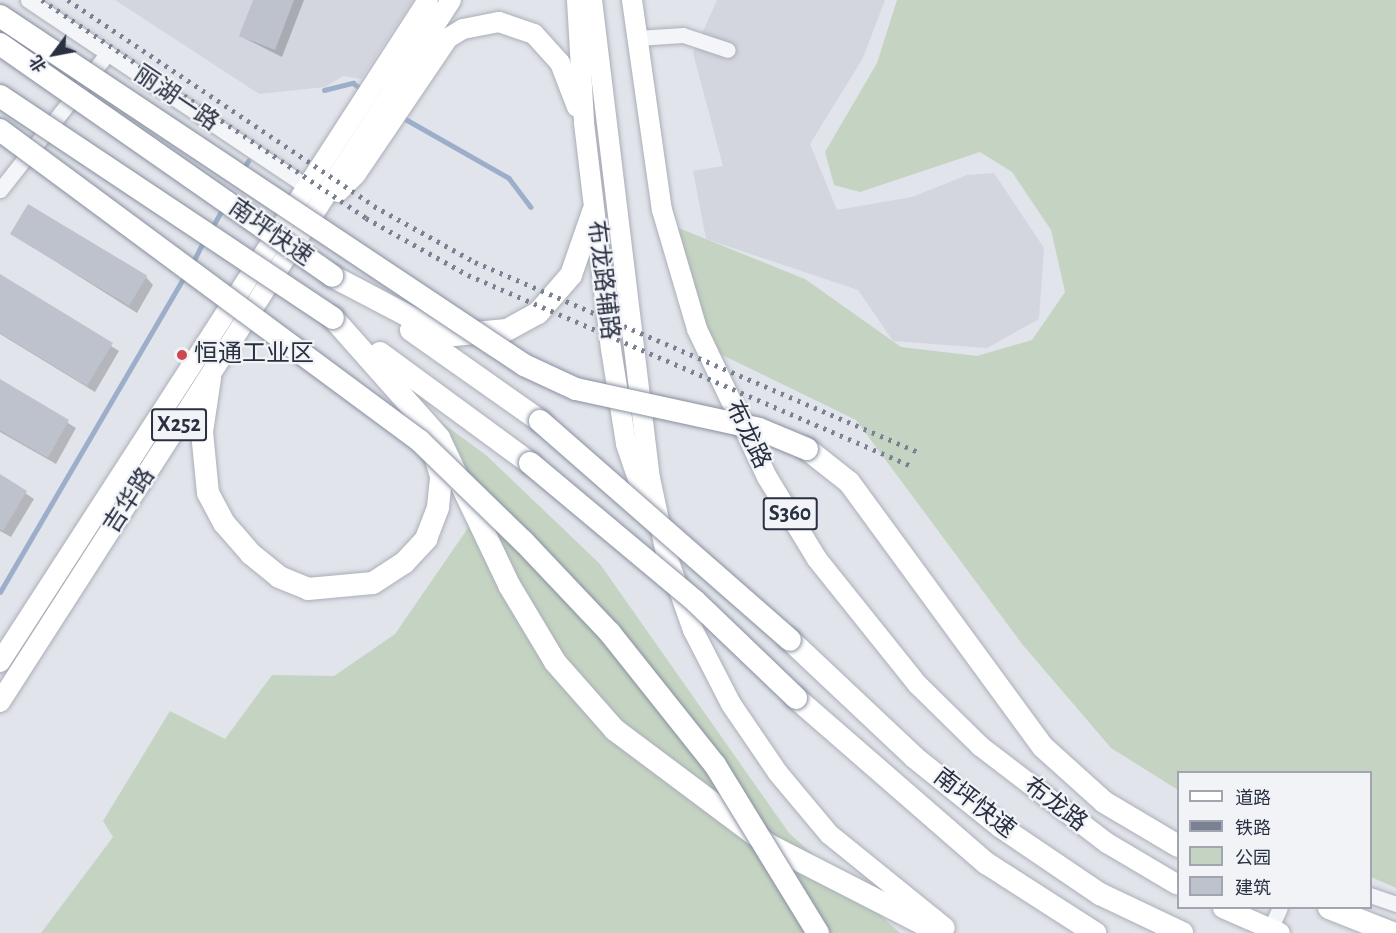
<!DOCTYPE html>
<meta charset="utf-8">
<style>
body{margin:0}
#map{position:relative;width:1396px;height:933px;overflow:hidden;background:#e1e4ea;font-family:"Alegreya Sans","Noto Sans SC",sans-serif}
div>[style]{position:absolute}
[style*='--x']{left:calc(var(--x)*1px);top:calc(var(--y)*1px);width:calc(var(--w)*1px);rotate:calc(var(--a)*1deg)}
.built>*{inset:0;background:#d3d6df}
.green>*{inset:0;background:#c5d4c2}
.shadow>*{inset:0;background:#0003}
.stream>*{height:4.5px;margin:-2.25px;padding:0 2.25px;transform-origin:2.25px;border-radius:2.25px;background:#9caeca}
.building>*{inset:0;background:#bec2cd;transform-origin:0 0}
.roads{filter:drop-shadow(0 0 2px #aaaeb8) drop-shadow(0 0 2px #aaaeb8)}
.minor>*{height:15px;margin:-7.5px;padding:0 7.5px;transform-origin:7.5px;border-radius:7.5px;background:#f4f5f8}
.major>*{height:20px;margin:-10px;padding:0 10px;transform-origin:10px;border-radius:10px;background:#fff}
.highway>*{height:22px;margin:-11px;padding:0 11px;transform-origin:11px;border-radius:11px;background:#fff}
.rail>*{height:4.5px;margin-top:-2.25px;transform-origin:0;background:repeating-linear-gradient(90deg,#7a8193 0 3px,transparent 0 9px)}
.bridges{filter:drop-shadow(0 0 2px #888fa0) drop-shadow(0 0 2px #888fa0)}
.highway-bridge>*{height:22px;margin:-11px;padding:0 11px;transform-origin:11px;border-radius:11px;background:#fff}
.dots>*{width:16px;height:16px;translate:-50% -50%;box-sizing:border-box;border:3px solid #f1f3f7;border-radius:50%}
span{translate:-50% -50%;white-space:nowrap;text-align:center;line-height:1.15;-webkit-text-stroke:4.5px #f1f3f7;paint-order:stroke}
.shield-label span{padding:2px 4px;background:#f1f3f7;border:2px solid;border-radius:4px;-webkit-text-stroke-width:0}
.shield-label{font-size:22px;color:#293042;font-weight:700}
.street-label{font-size:24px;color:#293042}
.poi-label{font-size:24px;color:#293042}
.left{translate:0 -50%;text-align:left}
.legend{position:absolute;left:1177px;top:771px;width:195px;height:138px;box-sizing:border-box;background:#f1f3f7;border:2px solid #a1a5af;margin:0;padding:8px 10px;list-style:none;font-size:18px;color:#293042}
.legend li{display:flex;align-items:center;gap:12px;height:30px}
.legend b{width:30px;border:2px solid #a1a5af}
.north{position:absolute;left:24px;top:24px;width:60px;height:60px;-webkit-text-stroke:4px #f1f3f7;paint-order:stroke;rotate:238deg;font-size:16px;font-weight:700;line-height:24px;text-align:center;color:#293042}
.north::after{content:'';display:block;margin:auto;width:21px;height:27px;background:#293042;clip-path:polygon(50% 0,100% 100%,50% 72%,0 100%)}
</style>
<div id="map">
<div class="built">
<div style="clip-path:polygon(115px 0,413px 0,361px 79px,343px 76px,325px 87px,259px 94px)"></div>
<div style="clip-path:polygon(717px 0,885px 0,863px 58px,810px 144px,837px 210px,912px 197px,967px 175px,994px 173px,1044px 248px,1039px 319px,987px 348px,893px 341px,858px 290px,706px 239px,693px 171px,723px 166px,693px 53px)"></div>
</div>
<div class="green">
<div style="clip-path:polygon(897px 0,1396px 0,1396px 888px,1371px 877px,1370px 772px,1178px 772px,1178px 790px,1111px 748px,1022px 644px,856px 420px,706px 347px,671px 225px,805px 279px,901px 347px,977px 356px,1032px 340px,1065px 292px,1051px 230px,1012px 172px,980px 152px,860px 192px,834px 185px,825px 152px,877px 63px)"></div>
<div style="clip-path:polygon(434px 417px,486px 455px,600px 564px,789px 833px,900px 933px,41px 933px,113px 837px,103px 821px,170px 711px,225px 739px,272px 675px,334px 676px,395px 634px,468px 528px)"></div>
</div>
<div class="shadow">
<div style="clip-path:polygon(254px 0,304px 0,282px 57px,240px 36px)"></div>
<div style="clip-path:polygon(12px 234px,146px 277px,153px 285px,137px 313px)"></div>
<div style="clip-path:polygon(0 276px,119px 351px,95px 392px,0 334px)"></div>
<div style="clip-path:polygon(0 381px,76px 428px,56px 464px,0 432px)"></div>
<div style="clip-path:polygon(0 476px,34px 499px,11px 537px,0 531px)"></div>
</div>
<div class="stream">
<div style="--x:324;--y:90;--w:30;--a:-14"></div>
<div style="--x:353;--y:83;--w:12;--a:35"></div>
<div style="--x:402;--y:117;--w:123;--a:29.7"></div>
<div style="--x:509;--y:178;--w:36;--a:53"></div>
<div style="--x:242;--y:171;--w:12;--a:-59"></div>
<div style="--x:211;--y:229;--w:24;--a:-60"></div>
<div style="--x:192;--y:264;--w:28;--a:-63"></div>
<div style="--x:0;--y:592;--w:366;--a:-59.7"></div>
</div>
<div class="building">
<div style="clip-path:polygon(253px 0,294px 0,275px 50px,239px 36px)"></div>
<div style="left:28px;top:204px;width:139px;height:35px;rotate:31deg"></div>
<div style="clip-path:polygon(0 274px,113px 343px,87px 386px,0 333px)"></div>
<div style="clip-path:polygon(0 379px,69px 420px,48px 458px,0 430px)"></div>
<div style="clip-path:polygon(0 474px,27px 491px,3px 531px,0 529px)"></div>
</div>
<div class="roads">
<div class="minor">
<div style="--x:28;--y:0;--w:345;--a:33.8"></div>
<div style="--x:637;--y:38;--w:46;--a:-3.7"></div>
<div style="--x:683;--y:35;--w:47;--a:18.4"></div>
<div style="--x:0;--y:190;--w:174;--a:-51.8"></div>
<div style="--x:1370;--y:895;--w:28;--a:19"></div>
<div style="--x:1270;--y:929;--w:23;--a:-65"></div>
</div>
<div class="major">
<div style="--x:577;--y:0;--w:123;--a:86.7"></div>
<div style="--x:584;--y:123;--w:228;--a:83.2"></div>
<div style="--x:611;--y:349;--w:96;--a:81"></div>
<div style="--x:626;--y:444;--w:56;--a:71.2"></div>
<div style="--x:592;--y:0;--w:482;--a:83.1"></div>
<div style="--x:650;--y:478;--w:77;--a:78"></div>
<div style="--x:666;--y:553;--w:82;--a:70.7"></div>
<div style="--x:693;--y:630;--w:83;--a:62.8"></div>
<div style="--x:731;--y:704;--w:83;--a:55.7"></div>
<div style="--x:778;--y:773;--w:80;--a:50.1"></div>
<div style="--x:829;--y:834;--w:149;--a:39"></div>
<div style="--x:632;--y:0;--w:212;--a:81.9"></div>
<div style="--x:662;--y:210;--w:124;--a:73.6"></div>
<div style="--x:697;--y:329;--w:164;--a:64.7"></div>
<div style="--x:767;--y:477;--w:96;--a:58.6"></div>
<div style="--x:817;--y:559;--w:161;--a:51.3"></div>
<div style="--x:918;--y:685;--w:87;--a:44.5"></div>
<div style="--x:980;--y:746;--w:160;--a:37.4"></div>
<div style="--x:1107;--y:843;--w:82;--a:30.6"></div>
<div style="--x:338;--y:192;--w:25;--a:-45"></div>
<div style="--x:356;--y:174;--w:164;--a:-55.9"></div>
<div style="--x:448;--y:38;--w:17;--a:-31"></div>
<div style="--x:463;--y:29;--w:37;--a:-11"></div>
<div style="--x:499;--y:22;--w:37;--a:19"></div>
<div style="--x:534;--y:34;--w:39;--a:48"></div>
<div style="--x:560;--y:63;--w:47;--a:68.9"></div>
<div style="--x:0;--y:662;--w:788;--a:-57.12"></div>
<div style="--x:0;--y:702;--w:834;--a:-57.28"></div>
<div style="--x:1223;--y:908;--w:62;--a:23.7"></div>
</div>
<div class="highway">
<div style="--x:332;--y:276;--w:119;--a:27.6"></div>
<div style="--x:437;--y:331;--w:17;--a:13"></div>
<div style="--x:454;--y:335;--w:53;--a:-5.4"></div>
<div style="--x:507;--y:330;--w:35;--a:-29"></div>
<div style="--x:538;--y:313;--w:50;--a:-49"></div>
<div style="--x:571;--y:275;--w:67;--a:-70.8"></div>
<div style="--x:333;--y:318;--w:160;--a:48.5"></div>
<div style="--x:439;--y:438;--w:163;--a:64.5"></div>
<div style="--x:509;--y:585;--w:90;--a:59.1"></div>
<div style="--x:555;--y:662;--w:91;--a:48.6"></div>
<div style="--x:615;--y:730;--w:192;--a:36.8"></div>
<div style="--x:769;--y:845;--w:193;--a:27.1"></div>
<div style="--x:411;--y:330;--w:158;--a:35.2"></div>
<div style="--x:380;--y:353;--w:186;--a:36.3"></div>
<div style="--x:210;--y:378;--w:55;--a:98.4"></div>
<div style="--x:202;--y:432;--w:61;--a:84.4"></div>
<div style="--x:208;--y:493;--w:34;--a:62"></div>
<div style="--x:224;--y:523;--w:41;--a:48.9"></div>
<div style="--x:251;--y:554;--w:36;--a:39"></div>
<div style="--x:279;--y:577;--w:31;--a:22"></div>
<div style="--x:308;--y:589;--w:65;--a:-5.3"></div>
<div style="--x:373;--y:583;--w:37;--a:-33"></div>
<div style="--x:404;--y:563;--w:33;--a:-47"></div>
<div style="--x:426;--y:539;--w:34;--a:-69"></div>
<div style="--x:438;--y:507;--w:31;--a:-84"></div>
<div style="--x:441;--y:476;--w:27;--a:-107"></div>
<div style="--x:807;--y:449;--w:53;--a:38.2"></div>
<div style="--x:849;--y:482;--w:328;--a:53.8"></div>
<div style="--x:1043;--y:747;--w:82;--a:42"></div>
<div style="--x:1104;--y:802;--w:86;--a:30.7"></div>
<div style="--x:790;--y:640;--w:170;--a:43.3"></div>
<div style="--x:914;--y:757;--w:112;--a:38.8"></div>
<div style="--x:1001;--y:827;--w:120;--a:34.1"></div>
<div style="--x:1100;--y:894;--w:91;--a:25.4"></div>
<div style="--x:796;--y:698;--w:252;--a:41"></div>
<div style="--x:986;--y:863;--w:130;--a:32.7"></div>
<div style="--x:1329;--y:908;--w:68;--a:21.6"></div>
</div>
</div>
<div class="rail">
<div style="--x:42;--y:0;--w:391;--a:33.9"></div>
<div style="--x:366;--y:218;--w:117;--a:29.2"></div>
<div style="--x:468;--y:275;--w:483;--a:23.3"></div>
<div style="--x:68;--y:0;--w:369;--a:33.9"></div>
<div style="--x:374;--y:206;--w:115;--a:29"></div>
<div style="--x:475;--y:262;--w:481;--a:23.2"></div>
</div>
<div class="bridges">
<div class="highway-bridge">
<div style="--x:0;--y:16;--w:630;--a:33.66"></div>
<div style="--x:524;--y:365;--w:57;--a:24.8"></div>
<div style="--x:576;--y:389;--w:187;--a:12.3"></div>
<div style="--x:759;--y:429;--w:52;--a:22.6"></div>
<div style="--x:0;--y:44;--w:405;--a:34.9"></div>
<div style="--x:0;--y:96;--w:400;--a:33.7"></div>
<div style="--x:0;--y:130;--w:523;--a:36.52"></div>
<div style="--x:420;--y:441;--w:144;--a:44.2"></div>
<div style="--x:523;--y:541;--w:127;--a:46.6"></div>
<div style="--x:610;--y:633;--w:169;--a:51.5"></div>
<div style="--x:715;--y:765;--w:197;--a:58.5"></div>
<div style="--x:540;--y:421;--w:332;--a:41.2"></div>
<div style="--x:530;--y:463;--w:215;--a:39.9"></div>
<div style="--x:695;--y:601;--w:140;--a:43.8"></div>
</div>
</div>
<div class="dots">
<div style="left:182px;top:355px;background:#ce464e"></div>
</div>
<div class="shield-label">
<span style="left:179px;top:425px">X252</span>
<span style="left:790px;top:514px">S360</span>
</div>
<div class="street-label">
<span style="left:176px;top:99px;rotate:34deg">丽湖一路</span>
<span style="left:270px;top:233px;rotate:35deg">南坪快速</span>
<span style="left:602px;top:280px;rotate:83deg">布龙路辅路</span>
<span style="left:747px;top:435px;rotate:64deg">布龙路</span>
<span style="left:130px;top:501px;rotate:-57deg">吉华路</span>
<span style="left:974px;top:804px;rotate:38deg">南坪快速</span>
<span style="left:1055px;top:805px;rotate:37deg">布龙路</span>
</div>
<div class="poi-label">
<span class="left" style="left:194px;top:355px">恒通工业区</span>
</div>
<ul class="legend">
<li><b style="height:8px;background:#fff"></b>道路</li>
<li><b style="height:8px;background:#7a8193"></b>铁路</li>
<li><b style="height:16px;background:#c5d4c2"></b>公园</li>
<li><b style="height:16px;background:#bec2cd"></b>建筑</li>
</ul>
<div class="north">北</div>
</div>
